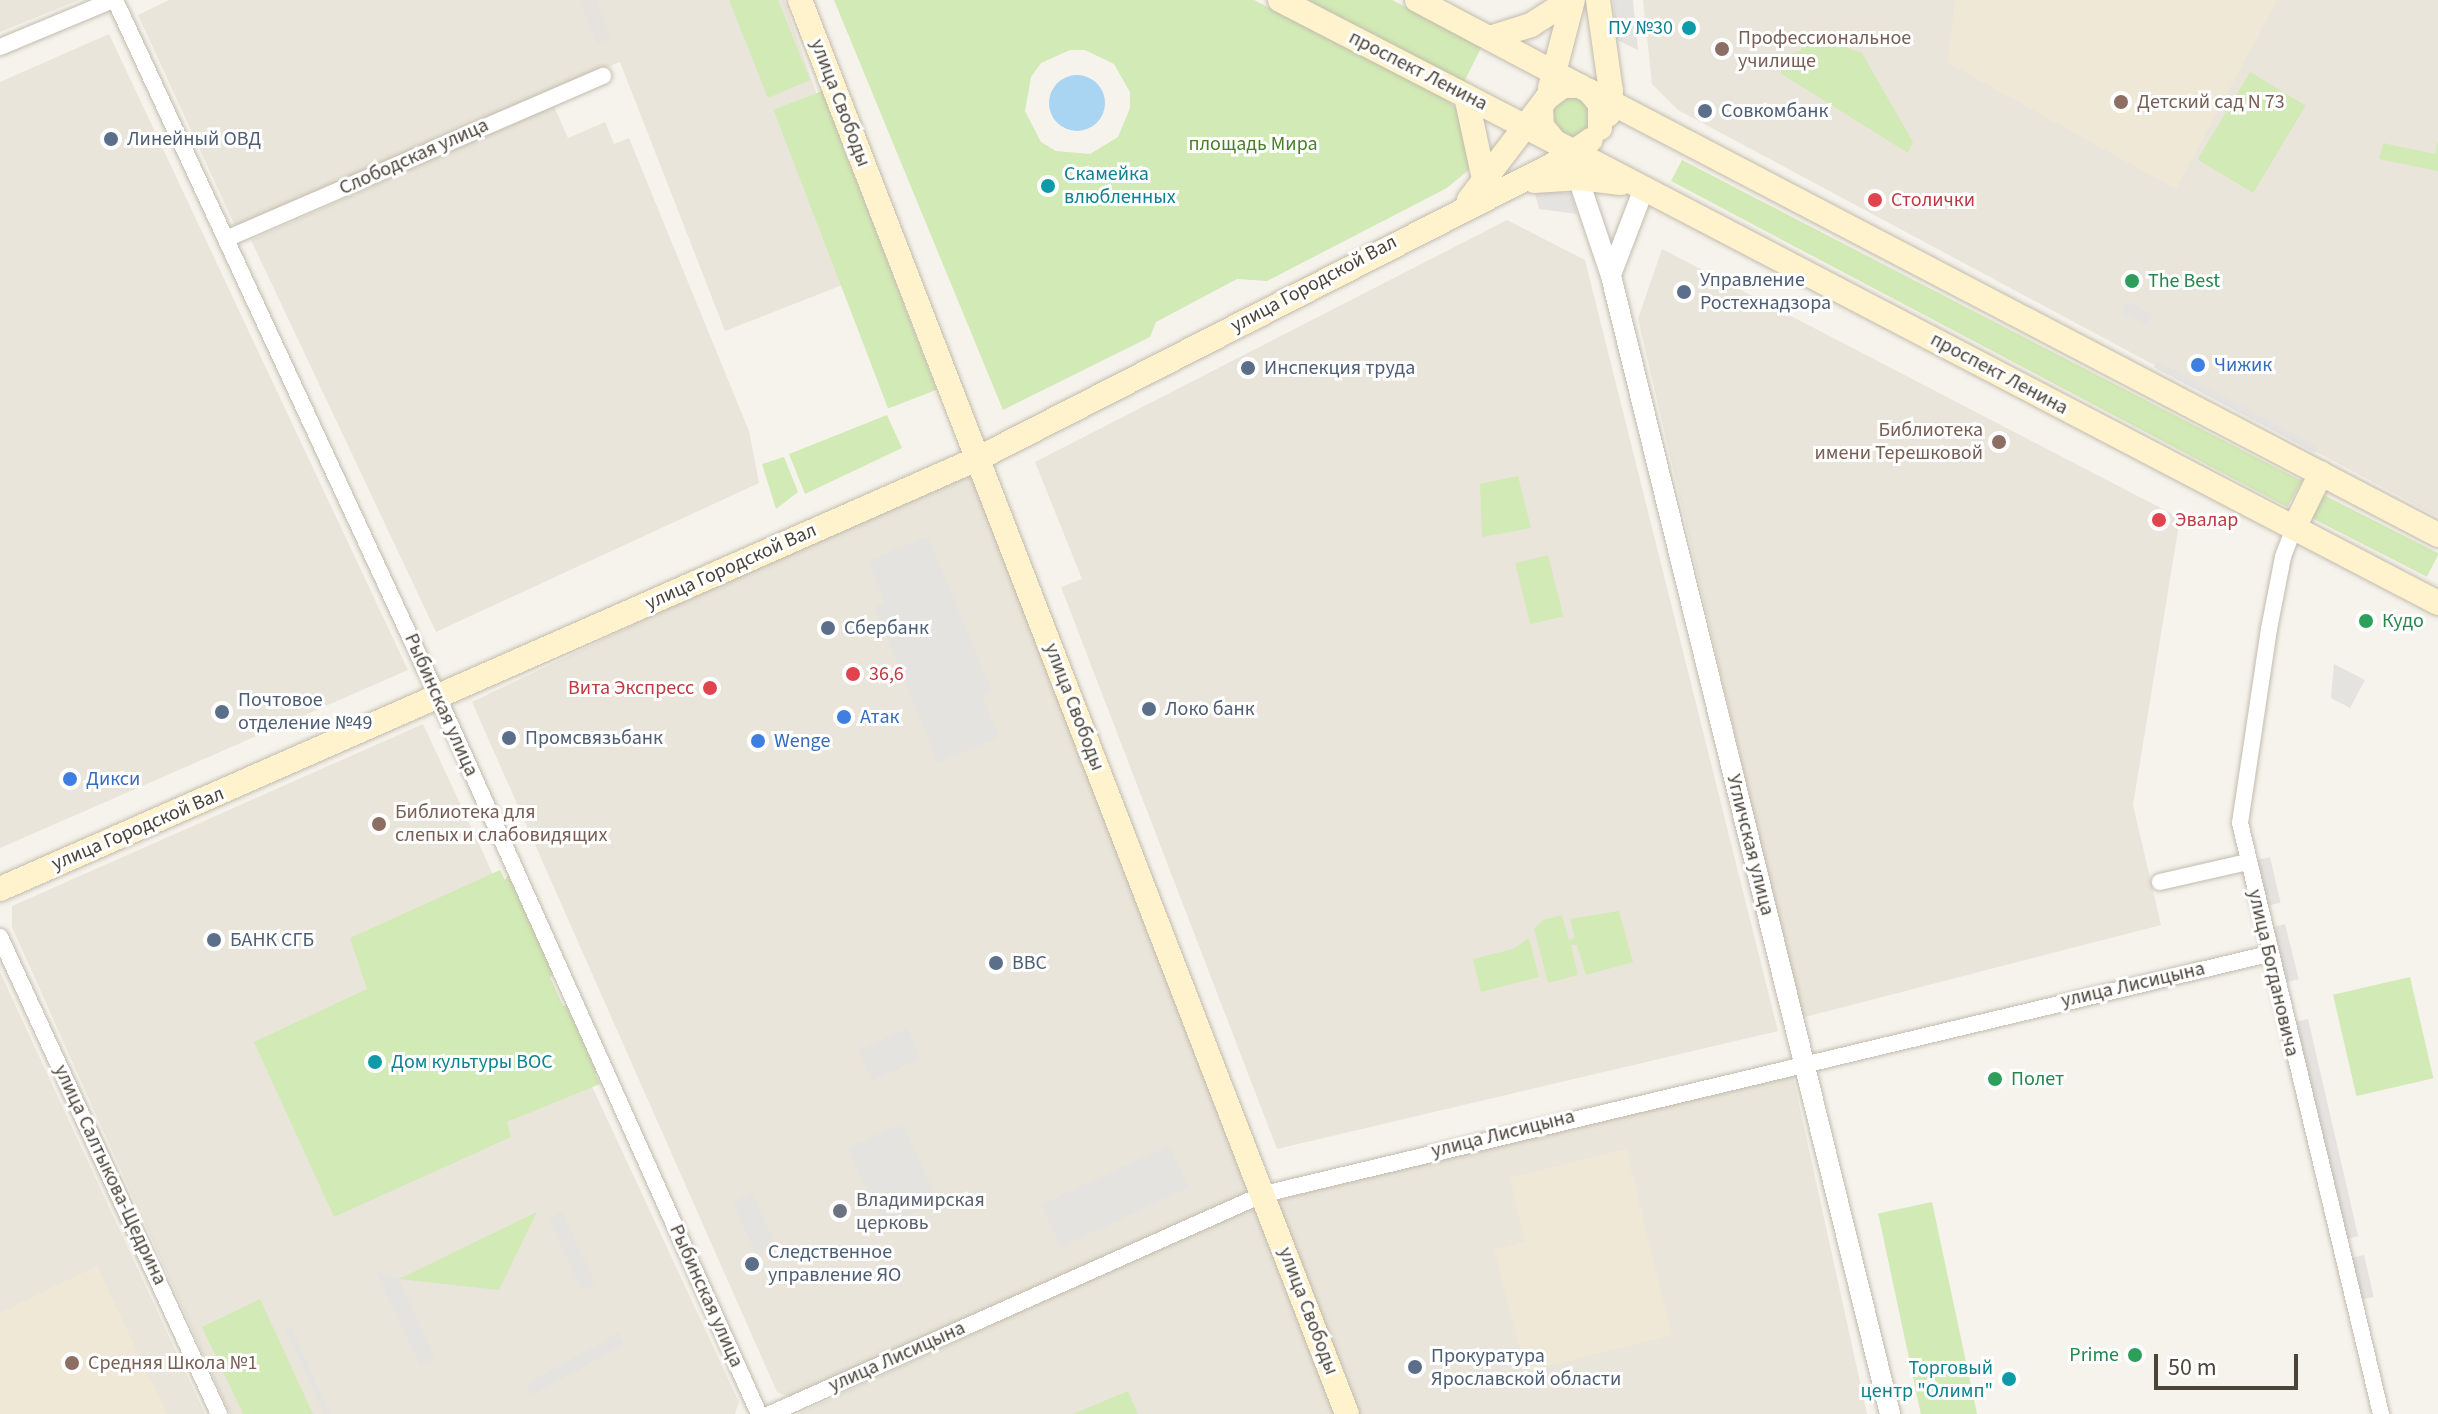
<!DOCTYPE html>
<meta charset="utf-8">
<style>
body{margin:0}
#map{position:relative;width:2438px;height:1414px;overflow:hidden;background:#f6f3ec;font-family:"Source Sans 3",sans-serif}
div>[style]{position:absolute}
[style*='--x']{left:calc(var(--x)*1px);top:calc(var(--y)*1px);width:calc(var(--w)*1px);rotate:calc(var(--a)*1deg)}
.residential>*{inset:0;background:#eae5da}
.industrial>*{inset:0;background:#e6e2dd}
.education>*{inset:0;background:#efe8d6}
.green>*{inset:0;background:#d2eab5;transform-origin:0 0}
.round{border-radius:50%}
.parking>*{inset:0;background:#e5e3e0;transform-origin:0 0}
.water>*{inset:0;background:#a9d4f2}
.roads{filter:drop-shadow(0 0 2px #c2bbae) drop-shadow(0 0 2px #c2bbae)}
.minor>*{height:16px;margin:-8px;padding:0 8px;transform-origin:8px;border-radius:8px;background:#fff}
.tertiary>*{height:20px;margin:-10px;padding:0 10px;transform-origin:10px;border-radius:10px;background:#fff}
.secondary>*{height:24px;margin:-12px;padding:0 12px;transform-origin:12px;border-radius:12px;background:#fff3cd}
.dots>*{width:22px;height:22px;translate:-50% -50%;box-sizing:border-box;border:4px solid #fff;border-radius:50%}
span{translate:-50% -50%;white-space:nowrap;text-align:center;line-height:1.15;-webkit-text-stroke:6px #fff;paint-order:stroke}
.culture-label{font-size:20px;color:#0d838f}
.right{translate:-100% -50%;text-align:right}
.left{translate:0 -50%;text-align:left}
.education-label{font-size:20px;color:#785e54}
.street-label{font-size:20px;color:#4b4439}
.service-label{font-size:20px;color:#4e5e75}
.park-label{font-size:20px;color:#4a7f2a}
.health-label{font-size:20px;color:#be3a42}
.leisure-label{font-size:20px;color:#27864d}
.shop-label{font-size:20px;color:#366cbe}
.worship-label{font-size:20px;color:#5b616d}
.scale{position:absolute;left:2154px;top:1354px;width:144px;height:36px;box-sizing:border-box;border:4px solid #4b4439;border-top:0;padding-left:10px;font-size:24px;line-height:28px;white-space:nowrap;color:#4b4439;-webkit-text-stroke:6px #fff;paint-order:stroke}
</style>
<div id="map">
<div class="residential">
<div style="clip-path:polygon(0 0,79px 0,0 32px)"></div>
<div style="clip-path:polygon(169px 0,784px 0,878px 271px,725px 331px,620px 62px,235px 226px,138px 15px)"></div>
<div style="clip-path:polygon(1643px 0,2438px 0,2438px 517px,1678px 110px,1652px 84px)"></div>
<div style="clip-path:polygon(109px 34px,408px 670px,0 848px,0 82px)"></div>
<div style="clip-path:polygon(554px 106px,568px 138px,605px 122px,614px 144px,629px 138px,749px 431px,759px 483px,436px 632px,251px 240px)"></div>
<div style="clip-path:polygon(1507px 220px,1585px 260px,1778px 1031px,1277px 1149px,1061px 587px,1082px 579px,1035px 462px)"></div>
<div style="clip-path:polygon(1662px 249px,2180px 518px,2133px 805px,2161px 925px,1801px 1018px,1638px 319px)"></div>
<div style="clip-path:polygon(981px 459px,1263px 1188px,794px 1399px,777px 1392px,472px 702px)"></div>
<div style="clip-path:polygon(423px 724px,739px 1402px,735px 1414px,230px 1414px,12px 927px,12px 906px)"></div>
<div style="clip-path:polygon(0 972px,205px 1414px,0 1414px)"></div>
<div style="clip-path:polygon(1792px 1072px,1867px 1414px,1359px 1414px,1273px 1201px)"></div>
<div style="clip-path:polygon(1263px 1204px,1338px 1414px,798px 1414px,1226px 1217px)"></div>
</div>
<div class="industrial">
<div style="clip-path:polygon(579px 0,596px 0,611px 38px,597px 44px)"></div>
</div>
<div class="education">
<div style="clip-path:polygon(1955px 0,2277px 0,2176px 189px,1948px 63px)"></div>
<div style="clip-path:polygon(1626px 1149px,1672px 1335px,1526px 1371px,1494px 1250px,1525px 1241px,1510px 1178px)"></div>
<div style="clip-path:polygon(97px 1266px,167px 1414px,0 1414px,0 1313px)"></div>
</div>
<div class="green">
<div style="clip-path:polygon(729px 0,778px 0,810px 80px,768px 98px)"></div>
<div style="clip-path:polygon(evenodd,834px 0,1254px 0,1447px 100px,1462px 114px,1471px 168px,1447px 188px,1267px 281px,1237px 279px,1156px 322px,1150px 337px,1003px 410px,834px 0,1070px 50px,1085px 50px,1114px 64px,1130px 92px,1130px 108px,1118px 137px,1090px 154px,1056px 151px,1041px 142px,1025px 111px,1031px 77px,1041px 63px,1070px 50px)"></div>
<div style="clip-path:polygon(1307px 0,1392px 0,1482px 46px,1464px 82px)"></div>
<div style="clip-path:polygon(1811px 34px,1862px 53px,1913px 142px,1908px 153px,1780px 73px,1789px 54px,1800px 51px)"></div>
<div style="left:2250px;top:72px;width:65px;height:102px;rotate:31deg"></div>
<div style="left:822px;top:91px;width:320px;height:52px;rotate:69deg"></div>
<div class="round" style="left:1552px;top:96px;width:40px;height:40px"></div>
<div style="clip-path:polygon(2438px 140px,2438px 171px,2379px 159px,2383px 143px,2435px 154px)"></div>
<div style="clip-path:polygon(1682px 160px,2302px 481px,2287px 507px,1671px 181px)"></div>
<div style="clip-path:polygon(887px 415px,902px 448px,805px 494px,789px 454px)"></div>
<div style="clip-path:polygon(784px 457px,798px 492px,776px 509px,762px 464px)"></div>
<div style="clip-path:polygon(1518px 476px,1531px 528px,1482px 537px,1480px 484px)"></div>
<div style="left:2322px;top:494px;width:131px;height:26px;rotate:27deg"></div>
<div style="left:1548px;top:555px;width:63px;height:34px;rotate:76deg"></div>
<div style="clip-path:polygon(500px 870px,505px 880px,509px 874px,554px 975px,550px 977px,563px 1006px,570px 1004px,600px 1073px,595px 1074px,600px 1084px,507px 1122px,511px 1137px,334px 1217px,254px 1042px,367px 989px,350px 938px)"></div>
<div style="clip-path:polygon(1619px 911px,1633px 962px,1586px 975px,1577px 945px,1571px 945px,1578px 975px,1548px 983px,1534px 929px,1543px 920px,1562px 915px,1569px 940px,1575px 938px,1570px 919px)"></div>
<div style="clip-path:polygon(1529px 938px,1539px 977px,1481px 992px,1473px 959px,1513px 949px)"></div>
<div style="left:2410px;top:977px;width:104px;height:79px;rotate:77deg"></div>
<div style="left:1932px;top:1202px;width:217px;height:55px;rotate:78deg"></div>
<div style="clip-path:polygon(537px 1212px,499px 1290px,399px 1279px)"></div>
<div style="clip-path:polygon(260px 1299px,313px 1414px,243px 1414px,202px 1327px)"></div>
<div style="clip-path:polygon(1128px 1391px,1138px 1414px,1073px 1414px)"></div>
</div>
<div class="parking">
<div style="clip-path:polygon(1613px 0,1633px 0,1638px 50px,1617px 40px)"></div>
<div style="clip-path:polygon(1534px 190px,1571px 193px,1577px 214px,1539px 209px)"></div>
<div style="left:2127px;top:301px;width:29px;height:13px;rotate:27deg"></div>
<div style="left:2157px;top:361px;width:183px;height:7px;rotate:28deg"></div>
<div style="clip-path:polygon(928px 536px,992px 691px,982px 695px,999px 737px,938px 763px,874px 607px,885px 602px,868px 561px)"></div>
<div style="clip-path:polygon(2334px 664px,2365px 680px,2350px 708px,2331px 698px)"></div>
<div style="left:2270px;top:857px;width:47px;height:24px;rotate:77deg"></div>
<div style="left:2285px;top:924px;width:57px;height:23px;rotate:76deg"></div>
<div style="left:2308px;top:1019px;width:223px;height:24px;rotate:77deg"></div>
<div style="left:907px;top:1028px;width:33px;height:54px;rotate:65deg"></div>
<div style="left:902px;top:1123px;width:87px;height:60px;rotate:65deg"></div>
<div style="left:1169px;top:1145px;width:47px;height:141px;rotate:65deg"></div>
<div style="left:752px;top:1193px;width:57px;height:22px;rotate:65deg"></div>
<div style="left:562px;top:1212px;width:80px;height:15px;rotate:65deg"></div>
<div style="left:2364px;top:1255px;width:43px;height:23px;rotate:77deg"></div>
<div style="clip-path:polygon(375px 1271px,399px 1279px,435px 1357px,420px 1365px)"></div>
<div style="clip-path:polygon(291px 1326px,330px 1414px,324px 1414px,285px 1328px)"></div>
<div style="left:618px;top:1333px;width:13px;height:105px;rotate:61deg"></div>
</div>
<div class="water">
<div class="round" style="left:1049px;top:75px;width:56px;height:56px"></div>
</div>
<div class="roads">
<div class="minor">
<div style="--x:115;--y:0;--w:768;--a:65.14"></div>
<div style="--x:438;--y:697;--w:786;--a:65.88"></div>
<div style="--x:0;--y:47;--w:122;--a:-22.6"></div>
<div style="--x:226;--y:239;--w:411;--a:-23.4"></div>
<div style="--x:2294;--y:528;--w:31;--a:111"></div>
<div style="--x:2283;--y:557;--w:73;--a:101"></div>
<div style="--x:2269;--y:629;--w:196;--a:98.5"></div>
<div style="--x:2240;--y:823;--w:608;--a:76.58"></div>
<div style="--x:2160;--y:882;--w:89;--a:-12.9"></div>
<div style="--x:0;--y:937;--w:525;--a:65.34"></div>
<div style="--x:770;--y:1414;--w:541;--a:-24.01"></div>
<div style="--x:1264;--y:1194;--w:1032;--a:-13.44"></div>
</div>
<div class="tertiary">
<div style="--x:1574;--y:166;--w:116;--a:71.4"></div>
<div style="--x:1611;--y:276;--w:1172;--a:76.22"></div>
<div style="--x:1612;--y:272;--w:90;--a:-69.1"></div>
</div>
<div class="secondary">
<div style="--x:800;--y:0;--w:1516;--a:68.85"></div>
<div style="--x:1280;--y:0;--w:307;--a:27.3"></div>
<div style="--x:1417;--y:0;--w:195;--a:27.9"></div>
<div style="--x:1589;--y:91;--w:17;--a:50"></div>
<div style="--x:1600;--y:104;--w:24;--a:90"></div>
<div style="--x:1598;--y:0;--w:92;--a:81.9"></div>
<div style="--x:1611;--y:91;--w:24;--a:97"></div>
<div style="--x:1490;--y:38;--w:43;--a:-17.6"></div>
<div style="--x:1531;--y:25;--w:46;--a:-32.7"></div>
<div style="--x:1550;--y:88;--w:91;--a:-75.4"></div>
<div style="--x:1589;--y:91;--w:958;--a:27.61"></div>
<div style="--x:1466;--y:96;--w:90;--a:77.8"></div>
<div style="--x:1541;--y:107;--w:19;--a:87"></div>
<div style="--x:1542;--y:126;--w:21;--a:51"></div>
<div style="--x:1555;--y:142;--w:996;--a:27.57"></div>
<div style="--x:1534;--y:181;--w:46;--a:-3.7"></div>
<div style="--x:1580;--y:178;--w:41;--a:7"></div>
<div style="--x:1469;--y:200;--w:128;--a:-52.6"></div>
<div style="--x:1547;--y:98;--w:20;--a:-37"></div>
<div style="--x:1563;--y:86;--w:17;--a:0"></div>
<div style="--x:2294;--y:528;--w:61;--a:-63.9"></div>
<div style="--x:0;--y:889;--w:1070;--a:-23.76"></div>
<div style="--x:979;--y:458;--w:655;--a:-27.07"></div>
<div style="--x:1562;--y:160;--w:35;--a:-35"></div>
</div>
</div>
<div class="dots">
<div style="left:1689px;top:28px;background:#0f9aa8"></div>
<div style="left:1722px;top:49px;background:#8d6e63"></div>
<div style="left:2121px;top:102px;background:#8d6e63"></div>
<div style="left:1705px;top:111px;background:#5c6f8a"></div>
<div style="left:111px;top:139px;background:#5c6f8a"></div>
<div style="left:1048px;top:186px;background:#0f9aa8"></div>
<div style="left:1875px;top:200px;background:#e0444e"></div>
<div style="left:2132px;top:281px;background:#2e9e5b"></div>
<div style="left:1684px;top:292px;background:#5c6f8a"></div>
<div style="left:2198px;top:365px;background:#3f7fe0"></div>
<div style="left:1248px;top:368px;background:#5c6f8a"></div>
<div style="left:1999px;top:442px;background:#8d6e63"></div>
<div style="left:2159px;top:520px;background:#e0444e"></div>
<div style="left:2366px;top:621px;background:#2e9e5b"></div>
<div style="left:828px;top:628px;background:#5c6f8a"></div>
<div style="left:853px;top:674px;background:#e0444e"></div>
<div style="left:710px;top:688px;background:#e0444e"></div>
<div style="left:1149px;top:709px;background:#5c6f8a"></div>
<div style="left:222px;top:712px;background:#5c6f8a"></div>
<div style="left:844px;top:717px;background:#3f7fe0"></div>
<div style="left:509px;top:738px;background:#5c6f8a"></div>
<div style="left:758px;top:741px;background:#3f7fe0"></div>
<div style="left:70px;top:779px;background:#3f7fe0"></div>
<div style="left:379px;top:824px;background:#8d6e63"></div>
<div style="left:214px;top:940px;background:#5c6f8a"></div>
<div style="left:996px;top:963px;background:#5c6f8a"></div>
<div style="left:375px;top:1062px;background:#0f9aa8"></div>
<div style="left:1995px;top:1079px;background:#2e9e5b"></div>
<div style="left:840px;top:1211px;background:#6b7280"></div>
<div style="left:752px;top:1264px;background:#5c6f8a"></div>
<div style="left:2135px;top:1355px;background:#2e9e5b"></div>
<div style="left:72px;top:1363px;background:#8d6e63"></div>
<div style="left:1415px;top:1367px;background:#5c6f8a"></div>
<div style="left:2009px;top:1379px;background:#0f9aa8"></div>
</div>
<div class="culture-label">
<span class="right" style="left:1673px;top:28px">ПУ №30</span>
<span class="left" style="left:1064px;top:186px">Скамейка<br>влюбленных</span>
<span class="left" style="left:391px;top:1062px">Дом культуры ВОС</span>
<span class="right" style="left:1993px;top:1380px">Торговый<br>центр "Олимп"</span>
</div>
<div class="education-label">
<span class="left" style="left:1738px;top:50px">Профессиональное<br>училище</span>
<span class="left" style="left:2137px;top:102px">Детский сад N 73</span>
<span class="right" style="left:1983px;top:442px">Библиотека<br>имени Терешковой</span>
<span class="left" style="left:395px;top:824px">Библиотека для<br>слепых и слабовидящих</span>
<span class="left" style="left:88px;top:1363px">Средняя Школа №1</span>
</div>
<div class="street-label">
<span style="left:1418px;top:71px;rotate:27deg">проспект Ленина</span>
<span style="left:840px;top:103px;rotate:69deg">улица Свободы</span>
<span style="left:414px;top:157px;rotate:-24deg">Слободская улица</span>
<span style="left:1314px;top:284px;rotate:-28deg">улица Городской Вал</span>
<span style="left:1999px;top:374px;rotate:28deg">проспект Ленина</span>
<span style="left:731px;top:567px;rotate:-24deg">улица Городской Вал</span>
<span style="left:441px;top:705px;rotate:66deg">Рыбинская улица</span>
<span style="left:1074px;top:707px;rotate:69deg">улица Свободы</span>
<span style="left:138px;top:829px;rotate:-23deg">улица Городской Вал</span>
<span style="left:1750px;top:845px;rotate:76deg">Угличская улица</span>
<span style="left:2273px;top:973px;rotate:77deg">улица Богдановича</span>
<span style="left:2133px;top:985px;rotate:-13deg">улица Лисицына</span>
<span style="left:1503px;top:1134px;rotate:-14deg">улица Лисицына</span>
<span style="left:110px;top:1175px;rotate:65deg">улица Салтыкова-Щедрина</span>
<span style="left:706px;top:1296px;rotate:66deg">Рыбинская улица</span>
<span style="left:1308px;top:1311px;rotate:69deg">улица Свободы</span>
<span style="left:897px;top:1357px;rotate:-24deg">улица Лисицына</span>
</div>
<div class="service-label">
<span class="left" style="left:1721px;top:111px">Совкомбанк</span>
<span class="left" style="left:127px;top:139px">Линейный ОВД</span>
<span class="left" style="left:1700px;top:292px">Управление<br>Ростехнадзора</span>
<span class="left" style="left:1264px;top:368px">Инспекция труда</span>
<span class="left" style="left:844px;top:628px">Сбербанк</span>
<span class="left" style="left:238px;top:712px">Почтовое<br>отделение №49</span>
<span class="left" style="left:1165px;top:709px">Локо банк</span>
<span class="left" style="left:525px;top:738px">Промсвязьбанк</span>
<span class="left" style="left:230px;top:940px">БАНК СГБ</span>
<span class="left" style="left:1012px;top:963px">ВВС</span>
<span class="left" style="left:768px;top:1264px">Следственное<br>управление ЯО</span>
<span class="left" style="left:1431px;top:1368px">Прокуратура<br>Ярославской области</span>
</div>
<div class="park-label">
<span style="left:1253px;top:144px">площадь Мира</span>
</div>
<div class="health-label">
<span class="left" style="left:1891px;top:200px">Столички</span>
<span class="left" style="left:2175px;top:520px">Эвалар</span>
<span class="left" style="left:869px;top:674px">36,6</span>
<span class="right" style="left:694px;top:688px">Вита Экспресс</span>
</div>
<div class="leisure-label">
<span class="left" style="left:2148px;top:281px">The Best</span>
<span class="left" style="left:2382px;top:621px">Кудо</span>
<span class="left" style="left:2011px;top:1079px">Полет</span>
<span class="right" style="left:2119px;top:1355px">Prime</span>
</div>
<div class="shop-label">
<span class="left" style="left:2214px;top:365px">Чижик</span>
<span class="left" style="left:860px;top:717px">Атак</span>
<span class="left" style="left:774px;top:741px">Wenge</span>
<span class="left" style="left:86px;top:779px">Дикси</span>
</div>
<div class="worship-label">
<span class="left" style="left:856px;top:1212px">Владимирская<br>церковь</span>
</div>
<div class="scale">50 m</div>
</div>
